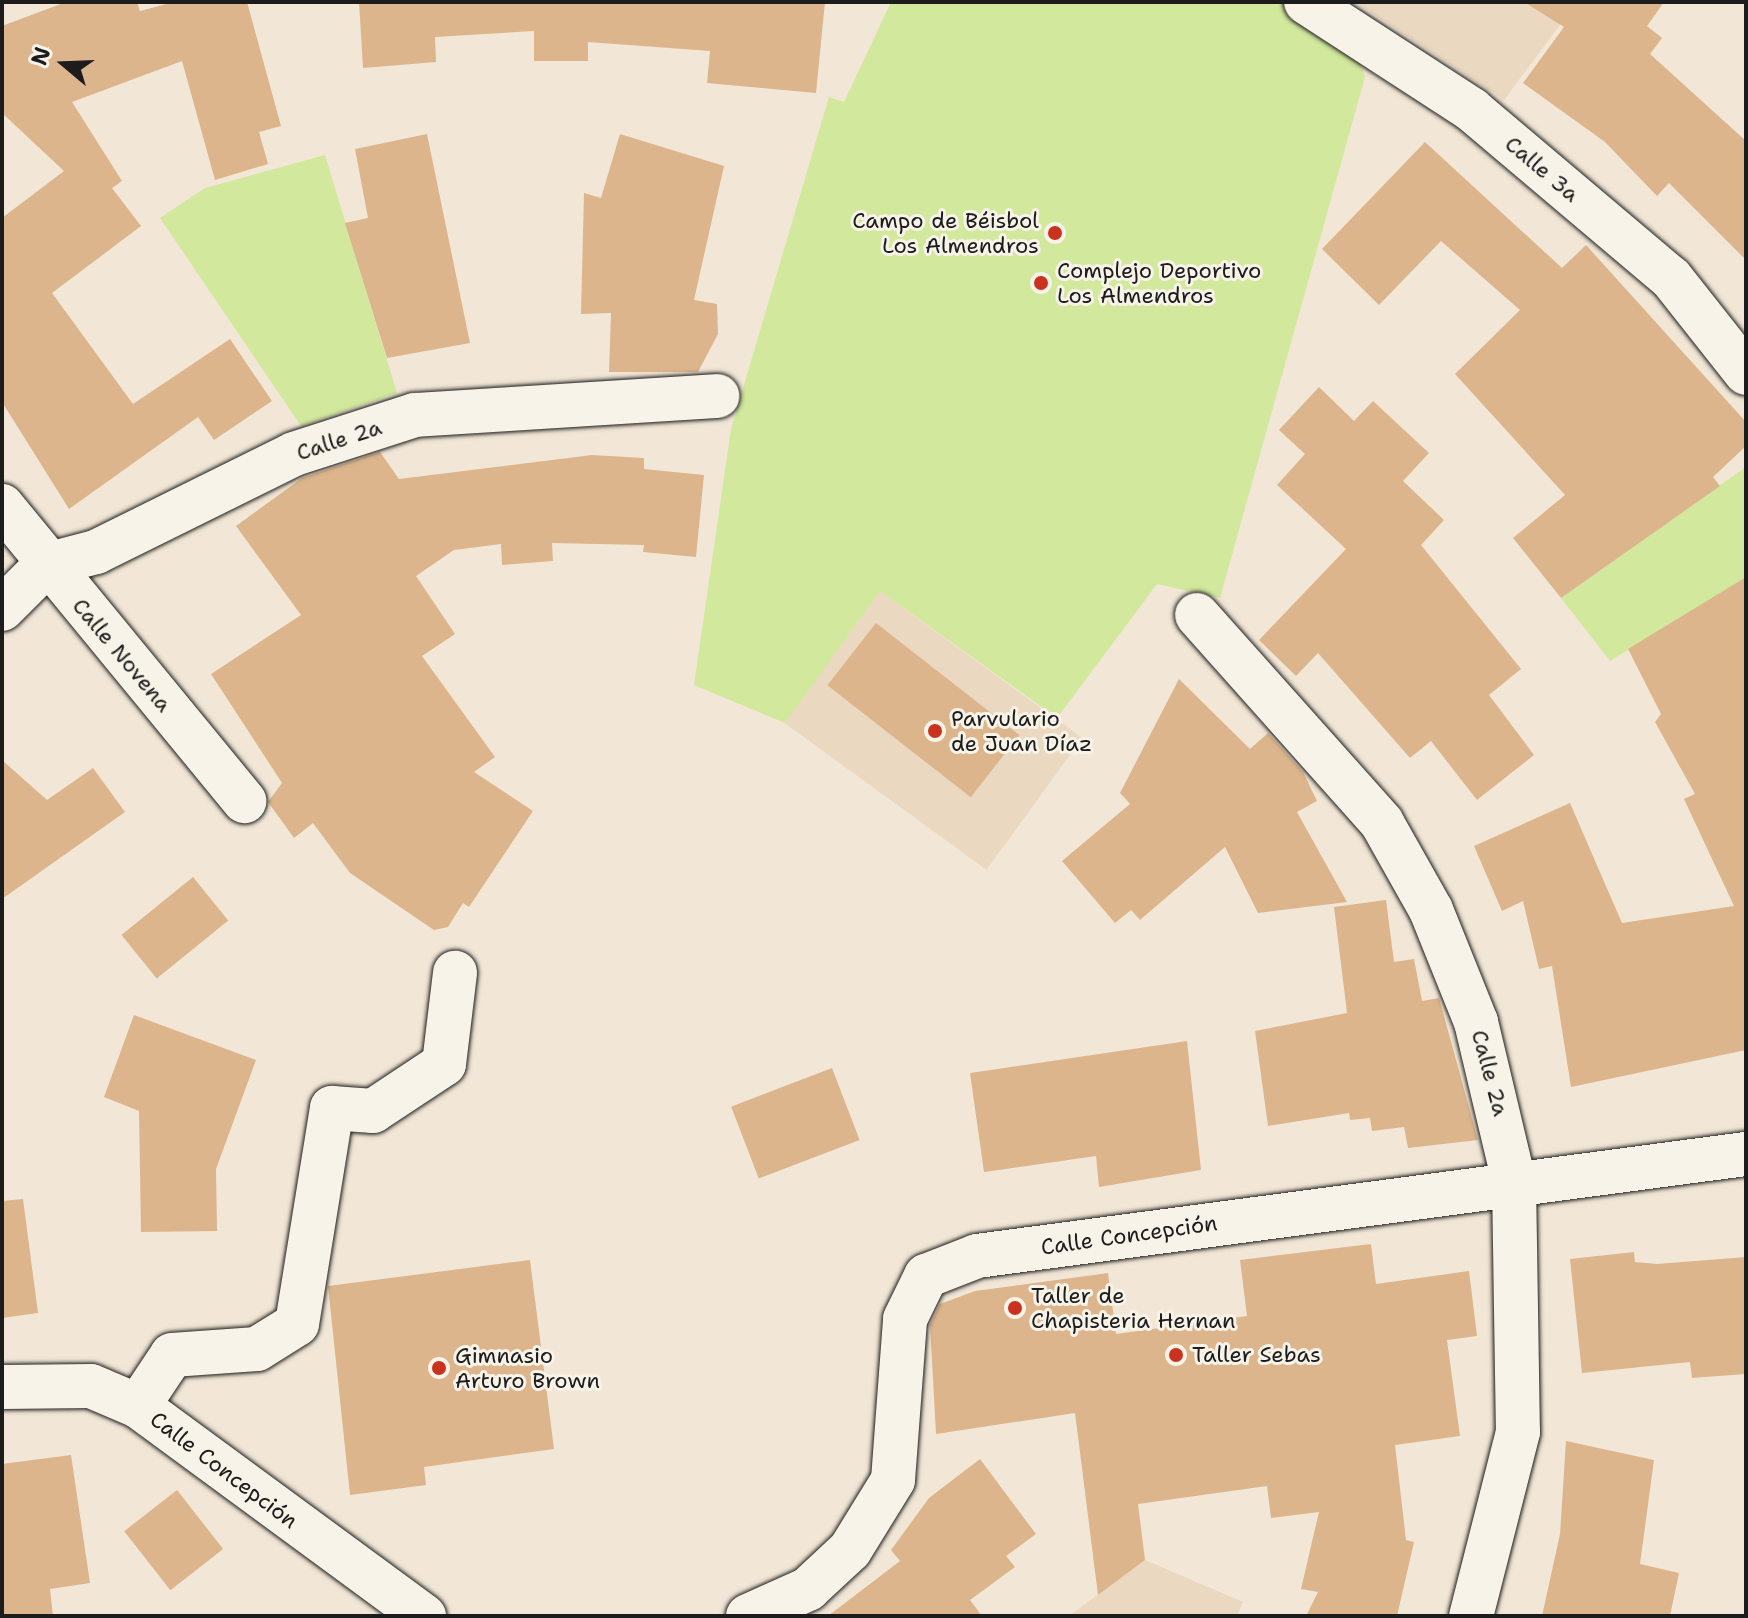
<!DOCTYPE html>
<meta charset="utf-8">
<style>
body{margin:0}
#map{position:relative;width:1748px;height:1618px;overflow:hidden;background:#f2e7d6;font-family:"Shantell Sans",sans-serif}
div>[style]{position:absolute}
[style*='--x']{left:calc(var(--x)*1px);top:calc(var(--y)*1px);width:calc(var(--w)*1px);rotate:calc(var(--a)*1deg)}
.built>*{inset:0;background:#ebd8c0;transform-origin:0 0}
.green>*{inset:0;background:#d1e89d}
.building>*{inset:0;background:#dcb58d;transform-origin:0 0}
.roads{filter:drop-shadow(0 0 2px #1c1c1c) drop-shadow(0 0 2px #1c1c1c)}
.minor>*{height:44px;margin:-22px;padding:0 22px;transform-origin:22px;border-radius:22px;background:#f7f3e8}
.dots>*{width:22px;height:22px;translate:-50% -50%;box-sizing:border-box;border:4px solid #f7f3e8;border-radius:50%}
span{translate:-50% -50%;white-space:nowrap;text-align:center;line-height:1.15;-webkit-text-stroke:6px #f7f3e8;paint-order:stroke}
.street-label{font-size:22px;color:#1c1c1c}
.poi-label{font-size:22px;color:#1c1c1c}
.right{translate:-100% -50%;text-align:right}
.left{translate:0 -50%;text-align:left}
.frame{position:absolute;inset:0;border:4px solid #1c1c1c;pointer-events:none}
.north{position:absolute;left:24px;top:24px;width:80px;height:80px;-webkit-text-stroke:6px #f7f3e8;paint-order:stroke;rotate:289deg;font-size:22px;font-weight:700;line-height:32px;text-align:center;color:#1c1c1c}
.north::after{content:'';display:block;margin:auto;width:28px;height:36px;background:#1c1c1c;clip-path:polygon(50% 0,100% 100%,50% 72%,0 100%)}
</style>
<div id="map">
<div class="built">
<div style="clip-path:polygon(1355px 2px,1577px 2px,1504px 100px)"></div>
<div style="left:880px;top:591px;width:250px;height:163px;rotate:36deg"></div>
<div style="clip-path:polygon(1145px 1560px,1243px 1602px,1237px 1616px,1069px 1616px)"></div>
</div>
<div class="green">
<div style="clip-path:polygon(891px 2px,1338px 2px,1365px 77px,1220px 598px,1157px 584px,1057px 718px,880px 591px,785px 723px,694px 685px,731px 429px,829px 97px,844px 102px)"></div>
<div style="clip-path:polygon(325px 155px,397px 393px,301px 426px,160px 218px,205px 188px)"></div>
<div style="clip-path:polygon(1746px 467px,1746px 577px,1610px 661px,1561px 598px)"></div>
</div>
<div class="building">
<div style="clip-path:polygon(66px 2px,137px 2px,140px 11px,174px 2px,247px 2px,281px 126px,259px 132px,268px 164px,215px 180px,182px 61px,72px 102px,122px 181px,112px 188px,141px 226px,52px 293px,133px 404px,230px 339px,272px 401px,214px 440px,198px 417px,69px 509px,2px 402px,2px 218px,64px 171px,2px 113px,2px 26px)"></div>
<div style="clip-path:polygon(359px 2px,825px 2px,816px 93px,707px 83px,710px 51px,588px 42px,588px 61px,534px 61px,534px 31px,435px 37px,436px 62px,363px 68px)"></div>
<div style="clip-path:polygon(1524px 2px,1664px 2px,1647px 26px,1662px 38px,1650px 54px,1746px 141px,1746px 260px,1669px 183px,1657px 196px,1605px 142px,1523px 83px,1564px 27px)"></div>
<div style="clip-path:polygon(427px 134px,470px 343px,387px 358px,345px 223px,368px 218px,355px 149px)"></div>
<div style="clip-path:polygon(620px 134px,724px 166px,694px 300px,717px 304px,718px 334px,698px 372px,609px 372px,611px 313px,581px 314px,584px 193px,601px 198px)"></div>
<div style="clip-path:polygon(1425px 142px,1562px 268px,1586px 245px,1746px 422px,1746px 446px,1713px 477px,1720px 486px,1561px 598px,1513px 538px,1565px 495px,1455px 374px,1520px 310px,1441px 241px,1379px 305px,1322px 249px)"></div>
<div style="clip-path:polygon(1319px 387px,1354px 421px,1373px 401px,1429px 453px,1403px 481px,1444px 520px,1421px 545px,1521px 669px,1489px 695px,1534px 755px,1477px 800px,1431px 741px,1410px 758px,1318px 653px,1296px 676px,1259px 640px,1346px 549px,1277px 485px,1305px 454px,1279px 430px)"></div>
<div style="clip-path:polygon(380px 452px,399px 479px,592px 455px,644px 458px,644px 469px,704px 475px,696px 557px,643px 552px,644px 545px,552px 543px,553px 561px,502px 565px,501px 544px,454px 550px,416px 576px,455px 634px,422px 656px,495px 757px,474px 772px,533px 811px,469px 907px,463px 903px,448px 927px,434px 930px,350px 873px,313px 823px,294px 838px,268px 802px,282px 783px,211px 674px,301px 615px,236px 526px,302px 478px)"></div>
<div style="clip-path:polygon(1746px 577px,1746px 1050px,1571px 1087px,1552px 966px,1539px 969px,1523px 901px,1502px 911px,1474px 846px,1570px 803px,1622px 923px,1734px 906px,1684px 799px,1695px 794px,1655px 722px,1661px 714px,1628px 649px)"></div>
<div style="left:876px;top:623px;width:182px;height:79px;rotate:38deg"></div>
<div style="clip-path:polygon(1179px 679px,1250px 749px,1268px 733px,1303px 772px,1317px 801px,1297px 812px,1347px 902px,1258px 913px,1225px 847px,1140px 920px,1131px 910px,1115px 923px,1062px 861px,1130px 804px,1120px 793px)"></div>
<div style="clip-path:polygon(2px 760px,47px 800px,93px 768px,125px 812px,2px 899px)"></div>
<div style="left:193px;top:877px;width:56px;height:92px;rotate:51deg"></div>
<div style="clip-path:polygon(1386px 900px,1394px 962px,1414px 959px,1422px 1001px,1439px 998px,1478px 1140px,1408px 1148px,1404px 1127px,1372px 1131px,1370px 1118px,1350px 1120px,1349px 1113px,1268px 1126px,1255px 1031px,1347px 1013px,1334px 907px)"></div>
<div style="clip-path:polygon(134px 1015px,256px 1060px,216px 1169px,217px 1231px,141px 1232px,139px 1111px,104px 1097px)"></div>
<div style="clip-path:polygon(1187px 1041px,1201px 1170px,1099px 1187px,1096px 1156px,984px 1172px,970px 1073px)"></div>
<div style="left:832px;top:1068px;width:77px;height:108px;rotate:69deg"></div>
<div style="clip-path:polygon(23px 1199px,38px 1313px,2px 1318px,2px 1201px)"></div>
<div style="clip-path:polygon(1371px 1244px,1376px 1284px,1469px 1271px,1477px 1336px,1447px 1340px,1460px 1436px,1395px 1445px,1406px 1540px,1414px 1542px,1397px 1616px,1306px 1616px,1318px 1592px,1301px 1589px,1319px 1512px,1271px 1518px,1267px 1486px,1138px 1504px,1145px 1560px,1098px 1595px,1075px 1413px,936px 1434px,930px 1325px,940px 1304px,975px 1291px,1108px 1273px,1116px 1334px,1247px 1316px,1240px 1260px)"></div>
<div style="clip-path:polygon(1634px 1252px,1635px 1262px,1657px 1264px,1746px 1257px,1746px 1374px,1692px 1378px,1690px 1362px,1582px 1373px,1570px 1259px)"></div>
<div style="clip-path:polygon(530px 1260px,554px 1449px,424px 1467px,426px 1485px,350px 1495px,328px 1286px)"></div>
<div style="clip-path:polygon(1566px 1441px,1654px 1460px,1640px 1564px,1679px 1573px,1670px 1616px,1542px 1616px,1560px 1534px)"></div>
<div style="clip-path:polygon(71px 1455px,90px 1583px,50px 1589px,53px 1616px,2px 1616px,2px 1464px)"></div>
<div style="clip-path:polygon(980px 1459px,1036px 1534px,1006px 1556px,1015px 1567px,970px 1600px,982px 1616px,828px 1616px,900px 1561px,891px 1550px,929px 1498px)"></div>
<div style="left:177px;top:1490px;width:75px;height:67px;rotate:52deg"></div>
</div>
<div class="roads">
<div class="minor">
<div style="--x:1306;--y:2;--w:198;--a:33"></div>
<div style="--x:1472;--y:110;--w:260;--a:40.2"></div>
<div style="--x:1671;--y:278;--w:121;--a:51.7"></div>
<div style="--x:2;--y:506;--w:382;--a:50.6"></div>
<div style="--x:2;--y:609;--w:62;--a:-45"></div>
<div style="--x:46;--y:565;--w:52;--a:-14.6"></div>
<div style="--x:96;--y:552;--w:221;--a:-26.3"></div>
<div style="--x:294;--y:454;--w:127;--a:-17.9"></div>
<div style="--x:415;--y:415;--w:303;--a:-3.6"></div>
<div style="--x:1197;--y:615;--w:278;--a:48.3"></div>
<div style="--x:1382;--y:823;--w:100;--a:60.6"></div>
<div style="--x:1431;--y:910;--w:121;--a:68.1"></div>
<div style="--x:1476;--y:1022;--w:164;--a:76.6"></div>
<div style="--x:1514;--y:1182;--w:250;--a:89.1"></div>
<div style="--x:1518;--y:1432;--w:190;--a:104.3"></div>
<div style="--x:2;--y:1387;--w:89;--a:-0.6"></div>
<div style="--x:91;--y:1386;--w:51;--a:23.1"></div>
<div style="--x:138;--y:1406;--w:355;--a:36.3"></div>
<div style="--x:138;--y:1406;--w:61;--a:-56.3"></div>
<div style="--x:172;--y:1355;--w:85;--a:-4"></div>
<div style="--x:257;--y:1349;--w:47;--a:-32"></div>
<div style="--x:297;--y:1324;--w:219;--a:-80.8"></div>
<div style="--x:332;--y:1108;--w:41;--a:4.2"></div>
<div style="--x:373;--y:1111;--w:85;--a:-33.5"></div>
<div style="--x:444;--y:1064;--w:92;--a:-83.1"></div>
<div style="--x:748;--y:1616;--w:66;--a:-24.2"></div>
<div style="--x:808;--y:1589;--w:57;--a:-42.9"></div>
<div style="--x:850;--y:1550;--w:82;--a:-58.4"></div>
<div style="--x:893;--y:1480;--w:161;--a:-85.7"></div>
<div style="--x:905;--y:1319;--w:48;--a:-64"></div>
<div style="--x:926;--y:1276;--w:55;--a:-21.4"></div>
<div style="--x:977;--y:1256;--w:776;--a:-7.56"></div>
</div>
</div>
<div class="dots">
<div style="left:1055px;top:233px;background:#c8321e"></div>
<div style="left:1041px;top:283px;background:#c8321e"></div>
<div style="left:935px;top:731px;background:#c8321e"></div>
<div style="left:1015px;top:1308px;background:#c8321e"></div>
<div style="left:1176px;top:1355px;background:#c8321e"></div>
<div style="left:439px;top:1368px;background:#c8321e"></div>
</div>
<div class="street-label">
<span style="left:1542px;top:169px;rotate:40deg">Calle 3a</span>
<span style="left:339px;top:440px;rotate:-18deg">Calle 2a</span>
<span style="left:122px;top:655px;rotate:50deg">Calle Novena</span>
<span style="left:1490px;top:1073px;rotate:75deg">Calle 2a</span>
<span style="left:1129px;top:1235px;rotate:-8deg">Calle Concepción</span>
<span style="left:224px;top:1470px;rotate:37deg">Calle Concepción</span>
</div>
<div class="poi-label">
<span class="right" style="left:1039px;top:233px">Campo de Béisbol<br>Los Almendros</span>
<span class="left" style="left:1057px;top:283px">Complejo Deportivo<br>Los Almendros</span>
<span class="left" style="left:951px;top:731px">Parvulario<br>de Juan Díaz</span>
<span class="left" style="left:1031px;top:1308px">Taller de<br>Chapisteria Hernan</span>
<span class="left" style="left:455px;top:1368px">Gimnasio<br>Arturo Brown</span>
<span class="left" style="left:1192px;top:1355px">Taller Sebas</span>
</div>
<div class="frame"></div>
<div class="north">N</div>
</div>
